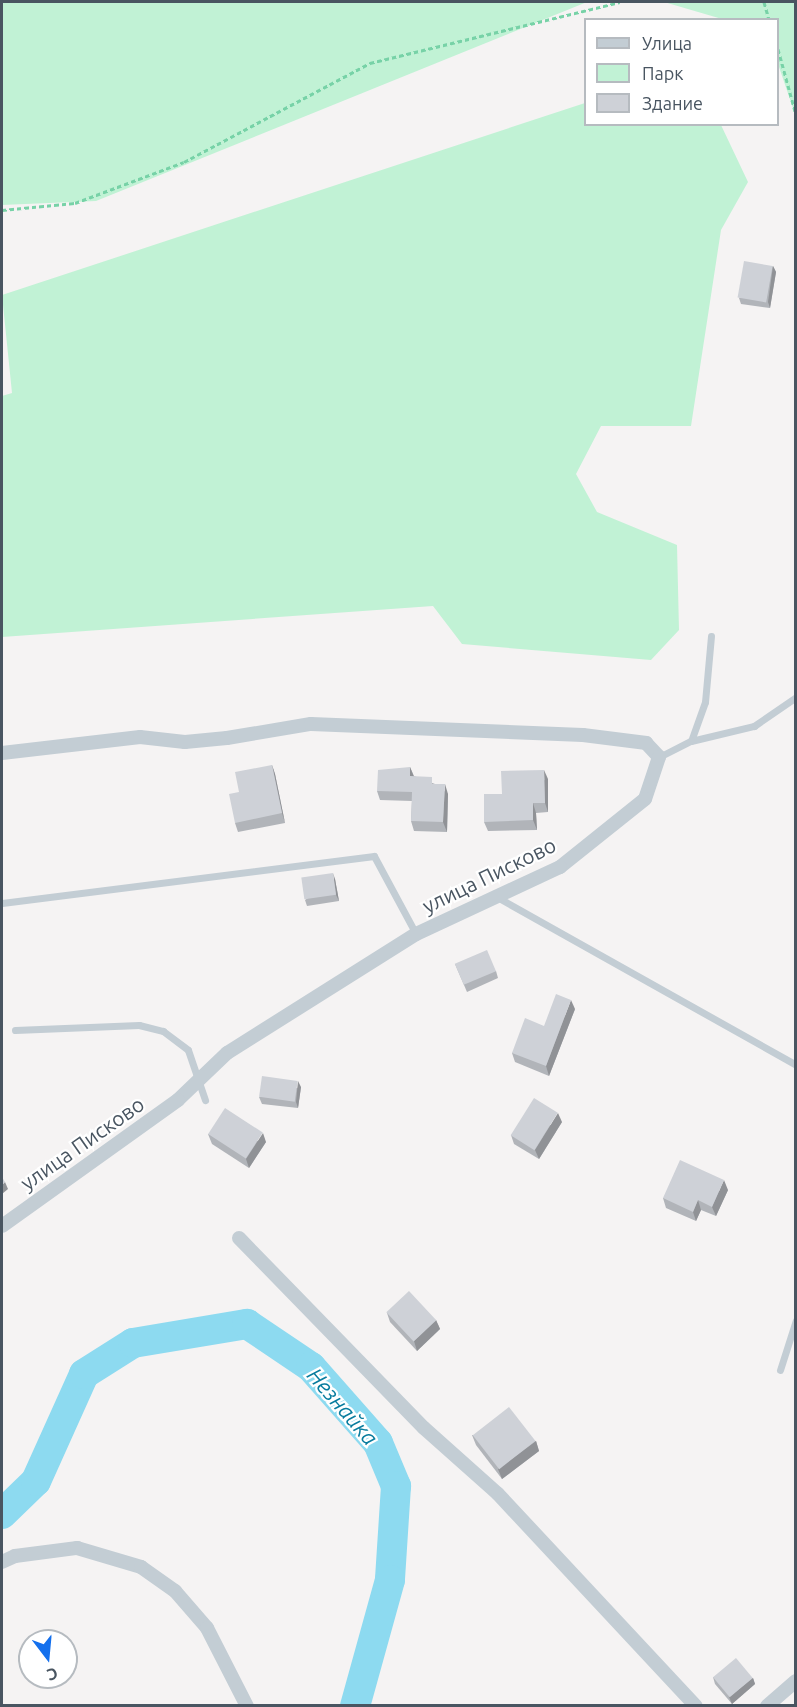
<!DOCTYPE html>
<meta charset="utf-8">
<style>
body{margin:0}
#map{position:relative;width:797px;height:1707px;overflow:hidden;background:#f5f3f3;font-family:Ubuntu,sans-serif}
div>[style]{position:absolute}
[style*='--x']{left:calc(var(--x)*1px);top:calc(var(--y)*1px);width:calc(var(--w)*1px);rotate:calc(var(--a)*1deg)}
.green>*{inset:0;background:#c1f2d5}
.river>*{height:30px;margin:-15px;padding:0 15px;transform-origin:15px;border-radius:15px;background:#8ddaf0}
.path>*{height:3px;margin-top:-1.5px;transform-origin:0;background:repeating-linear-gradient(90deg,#77d2a7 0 4.5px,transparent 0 7.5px)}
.lane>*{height:7px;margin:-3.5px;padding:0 3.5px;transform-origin:3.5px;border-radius:3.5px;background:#c3cdd4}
.street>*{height:14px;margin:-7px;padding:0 7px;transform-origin:7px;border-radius:7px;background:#c3cdd4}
.wall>*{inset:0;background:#b1b4b9}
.shaded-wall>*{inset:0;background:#909296}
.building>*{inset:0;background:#ced1d7;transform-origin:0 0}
span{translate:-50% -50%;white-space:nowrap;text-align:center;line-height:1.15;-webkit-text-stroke:4.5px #fff;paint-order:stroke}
.street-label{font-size:21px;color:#495561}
.water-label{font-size:22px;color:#087c9e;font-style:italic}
.frame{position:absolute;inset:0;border:3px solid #495561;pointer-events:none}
.legend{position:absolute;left:584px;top:18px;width:195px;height:108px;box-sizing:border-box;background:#fff;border:2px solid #b6bbc0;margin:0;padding:8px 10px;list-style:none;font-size:18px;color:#495561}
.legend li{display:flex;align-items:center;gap:12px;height:30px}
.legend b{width:30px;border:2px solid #b6bbc0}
.north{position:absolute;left:18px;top:1629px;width:60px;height:60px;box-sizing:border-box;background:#fff;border:2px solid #b6bbc0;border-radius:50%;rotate:164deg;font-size:16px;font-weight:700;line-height:24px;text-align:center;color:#495561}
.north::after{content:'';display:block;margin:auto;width:21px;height:27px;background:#1470ed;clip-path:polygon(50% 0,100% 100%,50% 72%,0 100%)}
</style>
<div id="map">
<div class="green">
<div style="clip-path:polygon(2px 2px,587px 2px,96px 201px,2px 205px)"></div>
<div style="clip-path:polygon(664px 2px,795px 2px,795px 114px,778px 64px,778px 20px,722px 19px)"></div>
<div style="clip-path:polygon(585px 103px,586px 124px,721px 125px,748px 182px,721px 230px,691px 426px,601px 426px,576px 474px,597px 512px,677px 545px,679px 630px,651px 660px,462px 644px,433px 606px,2px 637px,2px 396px,12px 393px,2px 295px)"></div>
</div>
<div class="river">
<div style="--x:2;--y:1514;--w:47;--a:-44.1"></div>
<div style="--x:36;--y:1481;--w:117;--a:-65.8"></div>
<div style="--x:84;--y:1374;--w:58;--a:-32.3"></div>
<div style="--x:133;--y:1343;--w:116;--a:-9.5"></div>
<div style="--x:247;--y:1324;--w:77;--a:33.9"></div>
<div style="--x:311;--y:1367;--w:101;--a:48.6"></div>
<div style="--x:378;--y:1443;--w:47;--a:67.3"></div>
<div style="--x:396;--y:1486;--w:94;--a:93.7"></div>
<div style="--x:390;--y:1580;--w:131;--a:105.5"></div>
</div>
<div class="path">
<div style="--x:764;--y:2;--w:19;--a:74"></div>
<div style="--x:778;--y:49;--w:68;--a:74.7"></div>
<div style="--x:2;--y:210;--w:73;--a:-5.5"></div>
<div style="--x:75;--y:203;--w:116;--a:-20.6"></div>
<div style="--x:184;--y:162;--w:211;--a:-28"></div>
<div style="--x:370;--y:63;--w:257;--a:-13.7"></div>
</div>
<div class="lane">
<div style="--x:711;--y:636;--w:66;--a:95.2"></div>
<div style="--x:705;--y:702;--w:41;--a:109.7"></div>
<div style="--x:691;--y:741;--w:65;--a:-13.4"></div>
<div style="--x:754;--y:726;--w:51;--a:-34.6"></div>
<div style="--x:659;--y:757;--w:36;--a:-27"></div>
<div style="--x:497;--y:897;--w:343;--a:29.3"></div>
<div style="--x:2;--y:903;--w:375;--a:-7.2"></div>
<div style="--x:374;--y:856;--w:89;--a:61.7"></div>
<div style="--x:15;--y:1030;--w:124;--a:-2.3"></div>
<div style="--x:139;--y:1025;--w:25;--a:14"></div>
<div style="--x:163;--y:1031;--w:31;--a:37"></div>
<div style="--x:188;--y:1050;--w:53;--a:71.2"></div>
<div style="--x:780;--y:1370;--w:52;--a:-72.3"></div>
</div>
<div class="street">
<div style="--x:2;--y:753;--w:139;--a:-6.6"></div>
<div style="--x:140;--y:737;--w:45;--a:6.3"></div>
<div style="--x:185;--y:742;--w:42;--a:-5.4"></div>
<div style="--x:227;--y:738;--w:85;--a:-9.5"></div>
<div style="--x:311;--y:724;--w:272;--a:2.3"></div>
<div style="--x:583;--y:735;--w:64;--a:7.2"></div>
<div style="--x:646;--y:743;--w:19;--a:47"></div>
<div style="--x:659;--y:757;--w:44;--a:108.4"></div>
<div style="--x:645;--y:799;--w:109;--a:141.3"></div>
<div style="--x:560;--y:867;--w:159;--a:155"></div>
<div style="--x:416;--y:934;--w:223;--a:147.8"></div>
<div style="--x:227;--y:1053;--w:68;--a:136.2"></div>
<div style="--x:178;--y:1100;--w:216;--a:144.4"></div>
<div style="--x:239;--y:1238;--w:265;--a:45.8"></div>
<div style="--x:424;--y:1428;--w:99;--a:41.7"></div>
<div style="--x:498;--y:1494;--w:290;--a:47"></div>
<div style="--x:2;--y:1562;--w:14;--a:-25"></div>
<div style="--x:15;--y:1556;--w:63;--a:-7.4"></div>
<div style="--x:77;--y:1548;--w:67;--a:16.5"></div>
<div style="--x:141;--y:1567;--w:42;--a:35.2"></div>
<div style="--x:175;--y:1591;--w:49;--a:49.1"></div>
<div style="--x:207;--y:1628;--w:88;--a:62.9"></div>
<div style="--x:767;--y:1706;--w:38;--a:-41"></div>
</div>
<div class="wall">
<div style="clip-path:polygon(773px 266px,776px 272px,770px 308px,741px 304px,739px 298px)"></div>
<div style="clip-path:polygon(272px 765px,275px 774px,285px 823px,238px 832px,235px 823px,239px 792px)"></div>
<div style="clip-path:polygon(410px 767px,414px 776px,435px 784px,448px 794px,447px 832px,414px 831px,411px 821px,412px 801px,380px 800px,377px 791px)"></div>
<div style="clip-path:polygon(548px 779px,548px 812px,536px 813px,537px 830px,488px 831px,484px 822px,502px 794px)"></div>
<div style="clip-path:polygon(335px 879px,339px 901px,307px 906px,305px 900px)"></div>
<div style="clip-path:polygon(455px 964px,496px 971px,498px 978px,467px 992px)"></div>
<div style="clip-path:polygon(575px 1009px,549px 1076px,515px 1062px,512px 1053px)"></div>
<div style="clip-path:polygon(301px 1087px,298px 1108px,262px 1104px,259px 1097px)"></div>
<div style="clip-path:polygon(562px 1122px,539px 1159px,514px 1144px,511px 1135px)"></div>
<div style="clip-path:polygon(208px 1134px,266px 1142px,249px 1168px,212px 1144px)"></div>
<div style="clip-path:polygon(728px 1190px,716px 1216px,701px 1210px,696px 1221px,666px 1208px,663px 1198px)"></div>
<div style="clip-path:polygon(387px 1313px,436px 1320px,440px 1329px,417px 1351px,390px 1322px)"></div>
<div style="clip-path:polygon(472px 1435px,536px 1441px,539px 1451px,502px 1479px,476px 1445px)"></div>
<div style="clip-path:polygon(713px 1677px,753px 1678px,755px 1684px,732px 1704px,715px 1684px)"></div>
</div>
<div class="shaded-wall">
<div style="clip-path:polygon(773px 266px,776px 272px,770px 308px,768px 302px)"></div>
<div style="clip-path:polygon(272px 765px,275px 774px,285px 823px,282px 813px)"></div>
<div style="clip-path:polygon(410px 767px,414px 777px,410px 776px)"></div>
<div style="clip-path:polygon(544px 770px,548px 779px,548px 812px,545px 803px)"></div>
<div style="clip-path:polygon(445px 784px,448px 794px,447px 832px,443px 822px)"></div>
<div style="clip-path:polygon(533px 803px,536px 813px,537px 830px,533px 820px)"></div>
<div style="clip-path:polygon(333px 873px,335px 879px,339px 901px,336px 895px)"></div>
<div style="clip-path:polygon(571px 1000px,575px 1009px,549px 1076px,546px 1066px)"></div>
<div style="clip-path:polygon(298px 1081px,301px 1087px,298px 1108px,296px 1102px)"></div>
<div style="clip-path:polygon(558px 1113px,562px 1122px,539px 1159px,535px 1150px)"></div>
<div style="clip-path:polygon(263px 1133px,266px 1142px,249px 1168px,246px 1159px)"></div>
<div style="clip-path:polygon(724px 1180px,728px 1190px,716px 1216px,712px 1207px)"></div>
<div style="clip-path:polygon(5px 1182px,8px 1189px,2px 1194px,2px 1185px)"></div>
<div style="clip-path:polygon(698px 1200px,701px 1210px,696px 1221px,693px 1212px)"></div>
<div style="clip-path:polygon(436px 1320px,440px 1329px,417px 1351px,414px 1341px)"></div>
<div style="clip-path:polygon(536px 1441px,539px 1451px,502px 1479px,498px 1469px)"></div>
<div style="clip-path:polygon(753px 1678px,755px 1684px,732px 1704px,729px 1697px)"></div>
</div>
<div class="building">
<div style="left:744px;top:261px;width:29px;height:37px;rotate:10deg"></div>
<div style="clip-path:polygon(272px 765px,282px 813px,235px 823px,229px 794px,239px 792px,235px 772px)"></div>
<div style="clip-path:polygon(410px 767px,410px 776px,432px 777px,432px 784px,445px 784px,443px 822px,411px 821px,412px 792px,377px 791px,378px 770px)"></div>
<div style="clip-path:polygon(544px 770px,545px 803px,533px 803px,533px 820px,484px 822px,484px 794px,502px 794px,501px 771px)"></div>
<div style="left:333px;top:873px;width:22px;height:32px;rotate:82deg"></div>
<div style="left:487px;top:950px;width:23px;height:35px;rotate:67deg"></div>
<div style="clip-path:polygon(556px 994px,571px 1000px,546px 1066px,512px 1053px,525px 1018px,544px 1026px)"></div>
<div style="left:262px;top:1076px;width:36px;height:21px;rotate:8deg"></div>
<div style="left:534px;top:1098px;width:28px;height:44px;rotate:32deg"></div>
<div style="left:225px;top:1108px;width:45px;height:31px;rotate:33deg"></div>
<div style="clip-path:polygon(680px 1160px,724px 1180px,712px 1207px,698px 1200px,693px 1212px,663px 1198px)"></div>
<div style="clip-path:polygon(2px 1177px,5px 1182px,2px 1185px)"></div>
<div style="left:409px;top:1291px;width:40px;height:31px;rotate:47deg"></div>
<div style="left:509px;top:1407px;width:43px;height:46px;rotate:52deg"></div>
<div style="left:736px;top:1658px;width:26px;height:30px;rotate:50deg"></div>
</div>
<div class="street-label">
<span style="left:489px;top:875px;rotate:-26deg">улица Писково</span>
<span style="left:82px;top:1143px;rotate:-35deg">улица Писково</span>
</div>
<div class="water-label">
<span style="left:343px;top:1406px;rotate:49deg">Незнайка</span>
</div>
<div class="frame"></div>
<ul class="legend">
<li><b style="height:8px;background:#c3cdd4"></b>Улица</li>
<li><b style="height:16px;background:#c1f2d5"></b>Парк</li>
<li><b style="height:16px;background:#ced1d7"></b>Здание</li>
</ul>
<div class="north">С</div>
</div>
